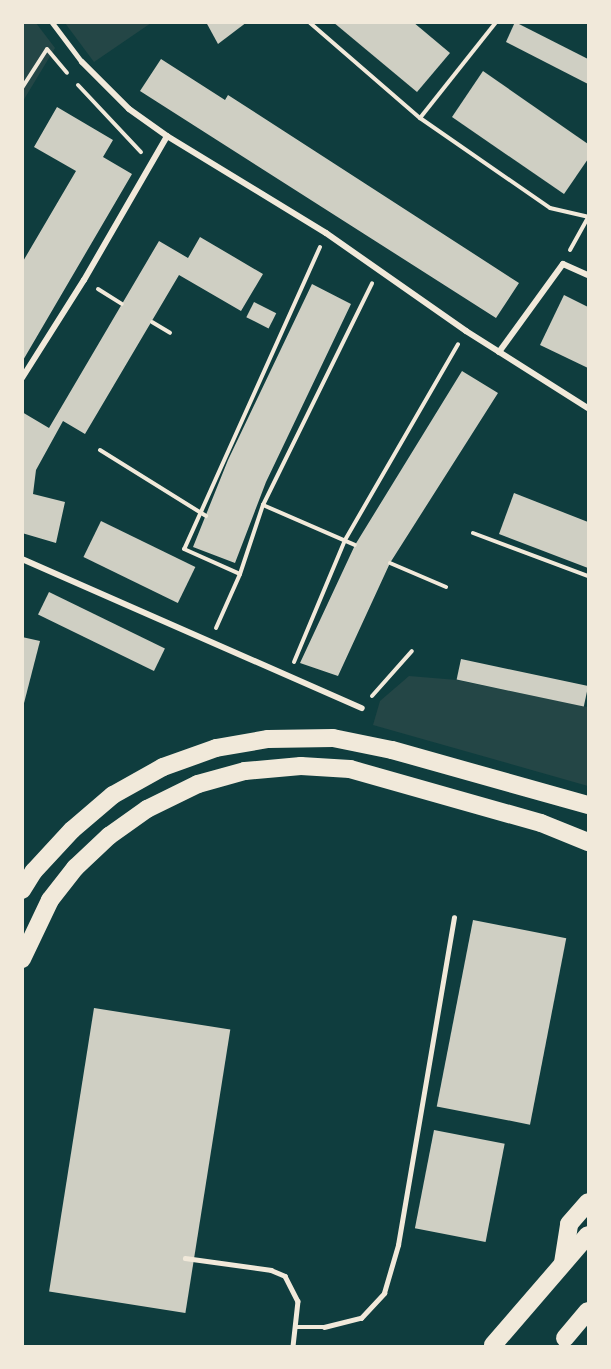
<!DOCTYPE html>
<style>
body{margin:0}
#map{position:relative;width:611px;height:1369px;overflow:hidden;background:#0f3d3e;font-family:Jost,sans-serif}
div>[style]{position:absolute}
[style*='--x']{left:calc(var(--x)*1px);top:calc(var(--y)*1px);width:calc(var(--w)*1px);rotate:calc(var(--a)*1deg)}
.green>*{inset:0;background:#244646}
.building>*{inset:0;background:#cfcfc3;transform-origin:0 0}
.path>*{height:4px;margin:-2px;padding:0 2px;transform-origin:2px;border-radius:2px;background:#f1e9da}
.service>*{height:4.5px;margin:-2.25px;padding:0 2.25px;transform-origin:2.25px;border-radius:2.25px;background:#f1e9da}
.minor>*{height:6px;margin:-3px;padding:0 3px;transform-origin:3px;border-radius:3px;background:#f1e9da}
.motorway>*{height:18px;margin:-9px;padding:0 9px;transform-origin:9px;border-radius:9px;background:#f1e9da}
span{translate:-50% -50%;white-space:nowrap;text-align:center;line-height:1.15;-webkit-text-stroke:5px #f1e9da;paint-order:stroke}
.frame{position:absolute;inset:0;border:24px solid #f1e9da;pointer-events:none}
</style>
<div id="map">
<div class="green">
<div style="clip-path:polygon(23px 23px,36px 23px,55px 48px,23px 101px)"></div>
<div style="clip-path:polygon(65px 23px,151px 23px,94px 62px)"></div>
<div style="clip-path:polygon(409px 676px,457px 680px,588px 707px,588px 786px,373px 725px,380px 701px)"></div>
</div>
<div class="building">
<div style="clip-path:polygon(206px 22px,247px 22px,218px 44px)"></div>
<div style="clip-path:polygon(333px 22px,413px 22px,450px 53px,417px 92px)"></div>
<div style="clip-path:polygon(515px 22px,588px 59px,588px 84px,506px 42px)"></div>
<div style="clip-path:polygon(161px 59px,225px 100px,228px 95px,519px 283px,496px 318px,140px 91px)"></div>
<div style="clip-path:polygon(483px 71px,588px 144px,588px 159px,564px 194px,452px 117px)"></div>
<div style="clip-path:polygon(57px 107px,113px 140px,103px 157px,132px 174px,22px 362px,22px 263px,76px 171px,34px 147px)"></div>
<div style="clip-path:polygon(200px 237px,263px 274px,241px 311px,179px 275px,85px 434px,63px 421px,36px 470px,33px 494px,65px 502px,56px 543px,22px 533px,22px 412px,49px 428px,159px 241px,188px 258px)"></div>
<div style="clip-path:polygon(312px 284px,351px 304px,266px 482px,235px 563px,193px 547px,228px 460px)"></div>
<div style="clip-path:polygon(564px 295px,588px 307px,588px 368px,540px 345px)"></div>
<div style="left:254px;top:302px;width:25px;height:17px;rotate:27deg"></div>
<div style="clip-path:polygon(462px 371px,498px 393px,390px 563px,338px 676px,300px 663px,355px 545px)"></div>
<div style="clip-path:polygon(514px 493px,588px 522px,588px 568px,499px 534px)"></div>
<div style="left:101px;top:521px;width:105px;height:40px;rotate:26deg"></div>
<div style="left:49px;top:592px;width:129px;height:25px;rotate:26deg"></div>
<div style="clip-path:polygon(22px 637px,40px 641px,23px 707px,22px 707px)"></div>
<div style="left:461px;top:659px;width:130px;height:21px;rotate:12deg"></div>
<div style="left:473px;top:920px;width:95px;height:190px;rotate:11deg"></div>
<div style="left:94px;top:1008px;width:138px;height:287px;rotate:9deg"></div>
<div style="left:434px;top:1130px;width:72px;height:100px;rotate:11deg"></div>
</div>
<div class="path">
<div style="--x:309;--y:22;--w:147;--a:40.9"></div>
<div style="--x:420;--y:118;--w:158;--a:34.7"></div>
<div style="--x:550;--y:208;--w:39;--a:13"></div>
<div style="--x:78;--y:85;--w:92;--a:46.8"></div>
<div style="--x:22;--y:88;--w:46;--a:-57.3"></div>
<div style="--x:47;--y:49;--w:31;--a:50"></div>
<div style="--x:420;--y:118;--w:122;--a:-51.6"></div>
<div style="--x:320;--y:247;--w:331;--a:114.2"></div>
<div style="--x:184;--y:549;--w:61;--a:24.1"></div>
<div style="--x:240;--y:574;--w:73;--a:-71.6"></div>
<div style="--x:263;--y:505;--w:247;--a:-63.8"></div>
<div style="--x:570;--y:250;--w:38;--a:-61"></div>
<div style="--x:98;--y:289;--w:28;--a:32"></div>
<div style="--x:152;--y:322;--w:21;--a:31"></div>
<div style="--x:100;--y:450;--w:125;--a:31.9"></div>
<div style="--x:263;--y:505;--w:100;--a:23.5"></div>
<div style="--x:473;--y:533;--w:123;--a:20.5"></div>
<div style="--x:390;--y:563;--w:61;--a:23.2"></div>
<div style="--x:216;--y:628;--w:59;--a:-66"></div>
<div style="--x:294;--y:662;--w:132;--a:-67.3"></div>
<div style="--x:345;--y:540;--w:226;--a:-60"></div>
<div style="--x:372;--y:696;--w:60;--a:-48.4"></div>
</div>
<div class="service">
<div style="--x:52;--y:22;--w:50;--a:53.1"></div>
<div style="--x:185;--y:1258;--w:87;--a:7.9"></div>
<div style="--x:271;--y:1270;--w:15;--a:23"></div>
<div style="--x:285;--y:1276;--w:28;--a:63"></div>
<div style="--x:298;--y:1301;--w:45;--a:96.3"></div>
<div style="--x:296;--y:1327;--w:28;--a:0"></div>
<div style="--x:324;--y:1327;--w:38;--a:-14"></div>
<div style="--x:361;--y:1318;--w:34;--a:-47"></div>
<div style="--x:384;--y:1293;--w:50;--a:-73.7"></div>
<div style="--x:398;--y:1245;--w:332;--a:-80.3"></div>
</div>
<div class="minor">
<div style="--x:82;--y:62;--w:66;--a:45"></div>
<div style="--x:129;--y:109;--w:47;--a:35.4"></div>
<div style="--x:167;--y:136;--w:186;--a:31.4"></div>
<div style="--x:326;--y:233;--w:171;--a:35"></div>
<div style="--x:466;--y:331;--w:144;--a:32.3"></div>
<div style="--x:499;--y:352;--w:109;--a:-54"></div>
<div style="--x:563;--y:264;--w:27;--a:24"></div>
<div style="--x:22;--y:378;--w:116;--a:-57.7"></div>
<div style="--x:84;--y:280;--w:166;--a:-60"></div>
<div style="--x:22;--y:559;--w:371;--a:23.7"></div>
</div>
<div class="motorway">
<div style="--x:22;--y:890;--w:22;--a:-58"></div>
<div style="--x:34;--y:871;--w:56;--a:-47.2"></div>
<div style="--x:72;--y:830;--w:54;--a:-40.5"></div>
<div style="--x:113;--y:795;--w:57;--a:-29.2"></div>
<div style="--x:163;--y:767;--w:56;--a:-19.7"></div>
<div style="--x:216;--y:748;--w:53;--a:-9.8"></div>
<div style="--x:268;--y:739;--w:65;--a:-0.9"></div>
<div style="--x:333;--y:738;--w:60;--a:11.5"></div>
<div style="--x:392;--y:750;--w:204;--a:15.7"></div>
<div style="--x:22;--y:959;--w:65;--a:-64.6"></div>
<div style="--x:50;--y:900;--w:41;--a:-52"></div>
<div style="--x:75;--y:868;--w:47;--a:-43.3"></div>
<div style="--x:109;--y:836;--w:47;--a:-35.4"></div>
<div style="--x:147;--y:809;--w:57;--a:-26.1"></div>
<div style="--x:198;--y:784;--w:49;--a:-15.5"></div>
<div style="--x:245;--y:771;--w:56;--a:-5.1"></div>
<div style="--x:301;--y:766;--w:49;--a:3.5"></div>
<div style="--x:350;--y:769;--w:198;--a:15.8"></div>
<div style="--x:541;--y:823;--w:51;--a:22"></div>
<div style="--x:563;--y:1263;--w:39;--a:-81"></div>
<div style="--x:569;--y:1224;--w:29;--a:-49"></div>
<div style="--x:565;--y:1338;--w:35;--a:-50"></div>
<div style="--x:493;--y:1345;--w:145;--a:-49.2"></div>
</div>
<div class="frame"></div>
</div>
